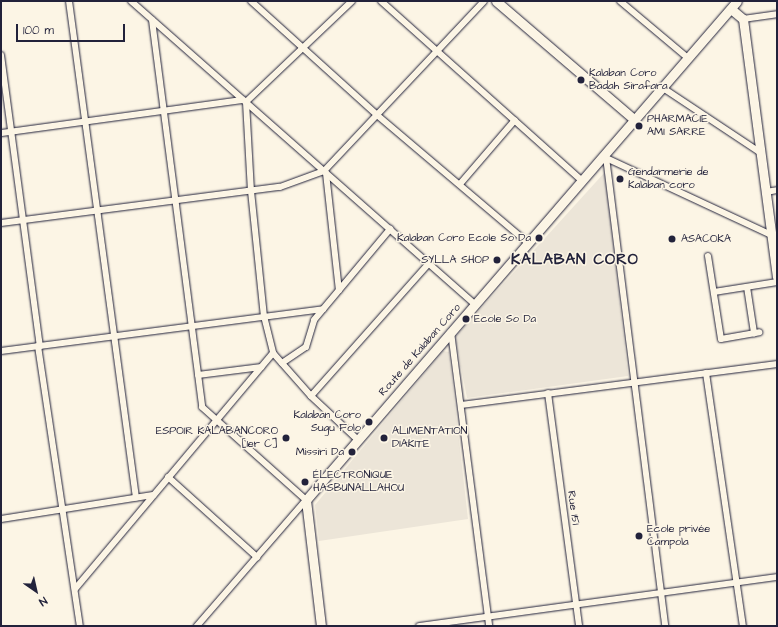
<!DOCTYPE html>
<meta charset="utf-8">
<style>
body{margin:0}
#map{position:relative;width:778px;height:627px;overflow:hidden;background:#fcf5e5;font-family:"Architects Daughter",sans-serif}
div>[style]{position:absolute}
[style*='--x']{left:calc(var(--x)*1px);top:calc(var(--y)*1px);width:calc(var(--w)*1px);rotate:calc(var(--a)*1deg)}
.built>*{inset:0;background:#ece5d8}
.roads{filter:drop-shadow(0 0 1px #22223b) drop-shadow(0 0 1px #22223b)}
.street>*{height:6px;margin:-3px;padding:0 3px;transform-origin:3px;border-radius:3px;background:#fcf5e5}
.secondary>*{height:9px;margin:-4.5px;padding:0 4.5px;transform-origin:4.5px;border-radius:4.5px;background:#fcf5e5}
.dots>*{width:11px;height:11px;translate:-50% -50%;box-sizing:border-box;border:2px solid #fcf5e5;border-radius:50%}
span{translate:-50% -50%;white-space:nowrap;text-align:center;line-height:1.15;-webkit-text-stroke:3px #fcf5e5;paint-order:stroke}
.poi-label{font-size:11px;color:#22223b}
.left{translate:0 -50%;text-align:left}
.right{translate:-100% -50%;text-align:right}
.street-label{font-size:11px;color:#22223b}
.district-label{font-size:15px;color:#22223b;font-weight:700;letter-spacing:1px}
.frame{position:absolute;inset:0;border:2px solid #22223b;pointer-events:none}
.north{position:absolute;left:16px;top:571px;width:40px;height:40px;-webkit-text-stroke:3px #fcf5e5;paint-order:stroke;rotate:146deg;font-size:11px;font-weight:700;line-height:16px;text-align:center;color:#22223b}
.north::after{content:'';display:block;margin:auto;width:14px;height:18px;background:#22223b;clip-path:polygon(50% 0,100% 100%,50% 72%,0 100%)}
.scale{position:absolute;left:16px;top:24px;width:109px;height:18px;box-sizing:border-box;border:2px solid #22223b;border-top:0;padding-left:5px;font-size:12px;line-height:14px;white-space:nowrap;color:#22223b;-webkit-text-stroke:3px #fcf5e5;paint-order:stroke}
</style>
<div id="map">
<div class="built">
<div style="clip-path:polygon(605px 172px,628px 376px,467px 398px,455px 337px)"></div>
<div style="clip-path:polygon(443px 351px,449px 352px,468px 519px,319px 541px,315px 505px)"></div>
</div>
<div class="roads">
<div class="street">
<div style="--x:69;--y:1;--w:501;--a:82.32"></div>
<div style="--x:131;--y:1;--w:458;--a:41.4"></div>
<div style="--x:251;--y:1;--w:170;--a:42.1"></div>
<div style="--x:377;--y:115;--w:198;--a:40.3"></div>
<div style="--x:352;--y:1;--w:146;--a:136.4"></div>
<div style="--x:246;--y:102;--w:89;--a:86.8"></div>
<div style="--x:251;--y:191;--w:126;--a:84.1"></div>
<div style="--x:264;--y:316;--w:38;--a:76"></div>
<div style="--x:273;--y:353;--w:57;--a:48.5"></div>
<div style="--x:311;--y:396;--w:64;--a:43.1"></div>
<div style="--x:381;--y:1;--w:270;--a:41.8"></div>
<div style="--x:620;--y:1;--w:89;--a:40"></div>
<div style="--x:743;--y:19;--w:34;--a:-8"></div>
<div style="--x:152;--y:20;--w:390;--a:82.6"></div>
<div style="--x:202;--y:407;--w:140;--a:41.8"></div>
<div style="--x:306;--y:500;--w:167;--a:130.9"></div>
<div style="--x:1;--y:55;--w:294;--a:82.4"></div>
<div style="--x:663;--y:88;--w:118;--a:33.6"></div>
<div style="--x:1;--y:133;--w:244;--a:-7.8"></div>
<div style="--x:604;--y:157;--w:184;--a:25"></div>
<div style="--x:606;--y:157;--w:473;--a:82.8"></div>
<div style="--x:326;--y:173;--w:118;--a:83.7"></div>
<div style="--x:460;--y:184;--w:84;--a:-49.3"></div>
<div style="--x:766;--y:192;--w:11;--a:-10"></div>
<div style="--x:1;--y:223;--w:281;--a:-7.4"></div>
<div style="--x:280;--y:187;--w:47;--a:-20"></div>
<div style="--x:324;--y:171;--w:233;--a:-46.7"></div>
<div style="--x:708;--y:256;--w:84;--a:81.1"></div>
<div style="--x:721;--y:339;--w:39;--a:-10"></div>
<div style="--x:747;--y:287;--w:47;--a:81.3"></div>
<div style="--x:714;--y:292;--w:64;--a:-9"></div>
<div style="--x:451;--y:332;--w:296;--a:82.6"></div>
<div style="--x:38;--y:346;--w:283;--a:81.5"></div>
<div style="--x:1;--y:351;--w:325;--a:-7.4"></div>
<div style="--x:282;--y:363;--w:29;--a:-34"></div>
<div style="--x:306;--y:347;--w:28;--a:-73"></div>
<div style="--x:314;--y:320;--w:119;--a:-50.1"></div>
<div style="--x:706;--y:373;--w:256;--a:81.7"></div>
<div style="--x:198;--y:375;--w:64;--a:-7.2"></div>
<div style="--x:548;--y:393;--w:235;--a:82.4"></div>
<div style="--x:311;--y:396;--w:178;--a:-48.4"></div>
<div style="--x:461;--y:405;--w:319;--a:-7.4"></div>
<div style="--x:168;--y:477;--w:120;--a:42"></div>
<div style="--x:1;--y:519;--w:154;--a:-9"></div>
<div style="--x:75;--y:589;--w:308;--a:-50"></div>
<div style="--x:419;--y:626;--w:361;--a:-7.8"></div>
</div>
<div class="secondary">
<div style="--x:496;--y:1;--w:183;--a:40.6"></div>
<div style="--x:731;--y:9;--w:16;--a:40"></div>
<div style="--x:743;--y:19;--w:260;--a:82.5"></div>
<div style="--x:321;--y:626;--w:127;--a:-96.8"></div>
<div style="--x:306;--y:500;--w:659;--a:-49.18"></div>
</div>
</div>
<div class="dots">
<div style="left:581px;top:80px;background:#22223b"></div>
<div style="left:639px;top:126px;background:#22223b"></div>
<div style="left:620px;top:179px;background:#22223b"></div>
<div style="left:539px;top:238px;background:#22223b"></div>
<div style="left:672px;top:239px;background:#22223b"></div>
<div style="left:497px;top:260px;background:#22223b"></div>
<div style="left:466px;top:319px;background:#22223b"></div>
<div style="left:369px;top:422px;background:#22223b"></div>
<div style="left:286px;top:438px;background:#22223b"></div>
<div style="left:384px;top:438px;background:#22223b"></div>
<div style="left:352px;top:452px;background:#22223b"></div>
<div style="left:305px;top:482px;background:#22223b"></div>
<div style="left:639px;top:536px;background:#22223b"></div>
</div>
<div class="poi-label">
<span class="left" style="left:589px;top:80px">Kalaban Coro<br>Badah Sirafara</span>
<span class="left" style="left:647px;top:126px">PHARMACIE<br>AMI SARRE</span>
<span class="left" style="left:628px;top:179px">Gendarmerie de<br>Kalaban coro</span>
<span class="right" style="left:531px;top:238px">Kalaban Coro Ecole So Da</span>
<span class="left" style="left:681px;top:239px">ASACOKA</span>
<span class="right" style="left:489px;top:260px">SYLLA SHOP</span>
<span class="left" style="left:474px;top:319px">Ecole So Da</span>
<span class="right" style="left:361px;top:422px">Kalaban Coro<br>Sugu Folo</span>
<span class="right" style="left:278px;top:438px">ESPOIR KALABANCORO<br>[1er C]</span>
<span class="left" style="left:392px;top:438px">ALIMENTATION<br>DIAKITE</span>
<span class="right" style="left:344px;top:452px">Missiri Da</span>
<span class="left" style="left:313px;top:482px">ÉLECTRONIQUE<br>HASBUNALLAHOU</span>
<span class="left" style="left:647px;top:536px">Ecole privée<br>Campola</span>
</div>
<div class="street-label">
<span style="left:420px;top:350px;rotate:-49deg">Route de Kalaban Coro</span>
<span style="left:573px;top:508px;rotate:82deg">Rue 151</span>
</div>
<div class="district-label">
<span style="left:575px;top:260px">KALABAN CORO</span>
</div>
<div class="frame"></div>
<div class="north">N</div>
<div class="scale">100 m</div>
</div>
